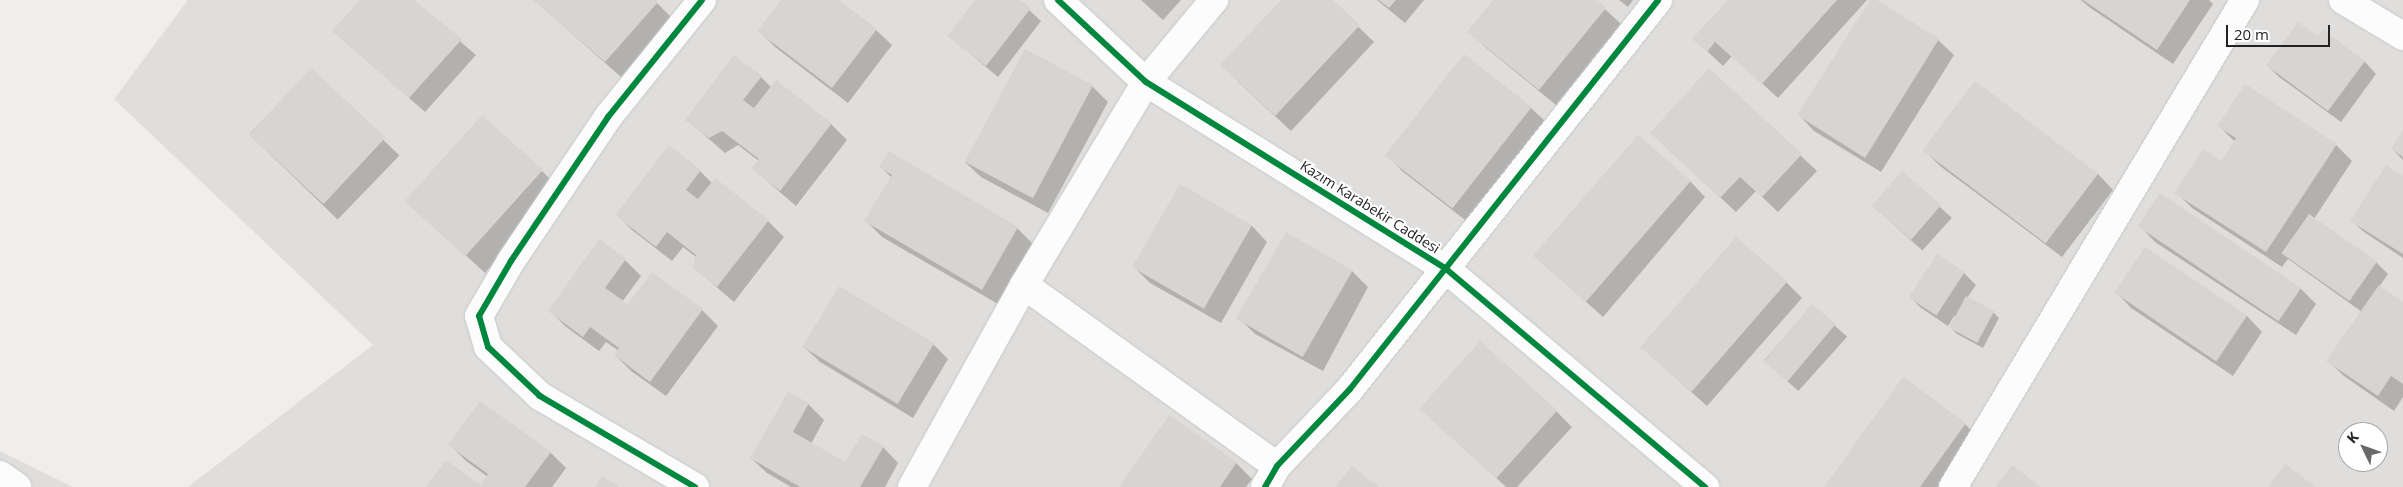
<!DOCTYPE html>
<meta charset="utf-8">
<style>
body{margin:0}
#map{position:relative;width:2403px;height:487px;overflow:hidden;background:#f0eeeb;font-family:"Open Sans",sans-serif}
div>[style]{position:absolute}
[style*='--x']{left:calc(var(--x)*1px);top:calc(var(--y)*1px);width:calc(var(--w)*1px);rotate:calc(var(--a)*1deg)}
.residential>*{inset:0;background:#dfdedc}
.shadow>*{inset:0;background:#0003;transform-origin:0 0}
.building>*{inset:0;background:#d7d4d2;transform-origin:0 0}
.roads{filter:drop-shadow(0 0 1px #c9c8c7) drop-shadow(0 0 1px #c9c8c7)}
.minor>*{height:28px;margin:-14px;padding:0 14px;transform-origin:14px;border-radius:14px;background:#fdfcfc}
.cycleway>*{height:6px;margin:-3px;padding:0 3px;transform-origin:3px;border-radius:3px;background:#00873e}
span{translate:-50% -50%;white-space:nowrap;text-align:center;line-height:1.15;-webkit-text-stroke:4px #fff;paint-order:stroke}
.street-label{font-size:14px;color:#222}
.north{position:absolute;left:2338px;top:422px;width:50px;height:50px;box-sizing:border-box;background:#fff;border:1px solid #a7a7a7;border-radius:50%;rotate:312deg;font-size:14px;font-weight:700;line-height:20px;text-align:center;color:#222}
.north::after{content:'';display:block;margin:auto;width:18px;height:22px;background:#6a6968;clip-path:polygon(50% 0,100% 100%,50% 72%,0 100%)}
.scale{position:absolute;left:2226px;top:25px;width:104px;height:22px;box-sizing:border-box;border:2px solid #222;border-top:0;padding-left:6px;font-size:15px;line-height:18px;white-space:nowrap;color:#222;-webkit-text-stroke:4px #fff;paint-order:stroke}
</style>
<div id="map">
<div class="residential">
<div style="clip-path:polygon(evenodd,188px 0,2403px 0,2403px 487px,188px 487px,373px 345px,114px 99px,188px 0,2348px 432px,2378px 432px,2378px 462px,2348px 462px,2348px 432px)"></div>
<div style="clip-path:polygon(0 451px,73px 487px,0 487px)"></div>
</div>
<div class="shadow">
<div style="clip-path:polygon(362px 0,412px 0,476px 55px,425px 112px,334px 31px)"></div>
<div style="clip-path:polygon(534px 0,654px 0,672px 18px,621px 77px)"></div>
<div style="clip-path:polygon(783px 0,837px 0,876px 30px,892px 45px,848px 103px,775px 47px,759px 31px)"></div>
<div style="clip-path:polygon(977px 0,1018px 0,1041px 21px,998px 77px,949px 36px)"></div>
<div style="clip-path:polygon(1141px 0,1181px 0,1163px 20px)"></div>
<div style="clip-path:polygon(1282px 0,1331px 0,1374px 42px,1291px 131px,1237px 81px)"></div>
<div style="clip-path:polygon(1377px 0,1424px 0,1405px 23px)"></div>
<div style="clip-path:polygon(1494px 0,1595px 0,1621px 24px,1556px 105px,1485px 47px,1469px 31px)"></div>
<div style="clip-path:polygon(1619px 0,1633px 0,1628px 7px)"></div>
<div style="clip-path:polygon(1729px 0,1867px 0,1778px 98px,1732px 56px,1723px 66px,1694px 39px)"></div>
<div style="clip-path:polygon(1871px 0,1875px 0,1938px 40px,1954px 55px,1881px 172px,1814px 131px,1799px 115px)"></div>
<div style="clip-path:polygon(2081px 0,2209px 0,2213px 4px,2173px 64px,2089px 7px)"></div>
<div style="clip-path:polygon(2323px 32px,2365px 62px,2376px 74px,2341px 122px,2279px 77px,2267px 65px,2318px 38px)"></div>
<div style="clip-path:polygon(1026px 50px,1092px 86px,1108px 102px,1048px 213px,981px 177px,965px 162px)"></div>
<div style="left:311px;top:70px;width:123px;height:89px;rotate:44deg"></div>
<div style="clip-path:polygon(1709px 70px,1817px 171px,1778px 212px,1756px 191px,1736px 212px,1667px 148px)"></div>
<div style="clip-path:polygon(761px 77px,772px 88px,831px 124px,847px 140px,796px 206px,753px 169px,759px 161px,738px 145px,725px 153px,686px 119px)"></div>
<div style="clip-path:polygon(1531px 108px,1547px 123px,1469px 223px,1402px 171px,1387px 155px)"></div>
<div style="clip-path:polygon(2219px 126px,2336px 145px,2352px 161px,2314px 219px,2376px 262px,2388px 274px,2379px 287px,2403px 303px,2403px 397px,2394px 411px,2344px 376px,2328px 361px,2362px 312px,2288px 259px,2282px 267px,2192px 208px,2176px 192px,2221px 162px,2235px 142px)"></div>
<div style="clip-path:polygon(2403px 132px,2403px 160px,2392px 149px)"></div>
<div style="clip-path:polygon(1925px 151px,2098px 174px,2113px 190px,2062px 257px,1940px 166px)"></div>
<div style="clip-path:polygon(881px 167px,1017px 228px,1033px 244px,998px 304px,882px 237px,866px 221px,892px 178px)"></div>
<div style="clip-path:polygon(542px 171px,558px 187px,485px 273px,424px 217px)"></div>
<div style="clip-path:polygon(700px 171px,712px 183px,715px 180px,768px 221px,784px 237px,734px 302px,693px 267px,696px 257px,683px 247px,672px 261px,632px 230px,617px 215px)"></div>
<div style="left:1902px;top:173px;width:67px;height:44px;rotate:42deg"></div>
<div style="clip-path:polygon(2403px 178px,2403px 258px,2364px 232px,2352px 221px)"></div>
<div style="clip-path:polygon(1690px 181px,1705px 197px,1603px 317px,1536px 257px)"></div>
<div style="clip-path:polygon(1180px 186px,1252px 226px,1267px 242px,1221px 323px,1150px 283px,1134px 267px)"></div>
<div style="clip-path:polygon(2160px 195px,2301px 289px,2316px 304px,2296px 335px,2155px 242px,2140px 226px)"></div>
<div style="clip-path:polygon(1286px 233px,1352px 271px,1368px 287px,1323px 371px,1255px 334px,1239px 318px)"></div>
<div style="clip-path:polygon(600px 241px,625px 260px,641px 276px,622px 302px,628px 306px,702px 310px,718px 326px,666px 396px,631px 371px,615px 355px,619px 351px,606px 342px,599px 351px,565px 326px,549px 310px)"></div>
<div style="clip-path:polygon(2145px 248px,2247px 316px,2262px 332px,2233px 376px,2131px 308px,2116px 292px)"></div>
<div style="clip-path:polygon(1964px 273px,1976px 285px,1967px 298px,1993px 312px,1999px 318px,1983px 348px,1957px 334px,1950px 327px,1956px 317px,1954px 316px,1948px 326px,1921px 308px,1910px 297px)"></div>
<div style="clip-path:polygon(1786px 282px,1802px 298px,1707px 406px,1641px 347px)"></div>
<div style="left:1813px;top:306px;width:46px;height:73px;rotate:42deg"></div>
<div style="clip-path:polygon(933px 344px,948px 359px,913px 418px,820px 362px,804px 347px)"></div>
<div style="clip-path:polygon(1904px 379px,1965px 424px,1981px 440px,1947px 487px,1825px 487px)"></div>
<div style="clip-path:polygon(789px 393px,808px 404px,824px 420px,811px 444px,846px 464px,883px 447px,898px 463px,885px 487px,791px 487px,767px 473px,751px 458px)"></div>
<div style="clip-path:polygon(1556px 411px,1572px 427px,1517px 487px,1506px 487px,1436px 423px)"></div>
<div style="clip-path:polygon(450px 445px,550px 452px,566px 468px,552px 487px,428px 487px,481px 486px,488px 477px,466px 461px)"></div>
<div style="clip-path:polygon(1236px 463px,1252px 479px,1246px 487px,1121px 487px)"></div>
</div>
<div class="building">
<div style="clip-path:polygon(360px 0,414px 0,462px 39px,409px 98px,332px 31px)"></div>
<div style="clip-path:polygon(533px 0,656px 0,658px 2px,605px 62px)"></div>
<div style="clip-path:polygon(781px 0,839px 0,877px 29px,832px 88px,757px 31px)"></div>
<div style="clip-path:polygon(975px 0,1020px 0,1031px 8px,986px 66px,947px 36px)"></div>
<div style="clip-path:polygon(1281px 0,1333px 0,1360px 25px,1275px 116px,1220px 65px)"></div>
<div style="clip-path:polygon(1379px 0,1396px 0,1389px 8px)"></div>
<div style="clip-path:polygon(1493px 0,1597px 0,1606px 8px,1539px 90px,1467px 32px)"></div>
<div style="clip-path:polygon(1728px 0,1837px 0,1762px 84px,1715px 42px,1707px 52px,1692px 39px)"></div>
<div style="clip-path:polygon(1870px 0,1877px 0,1939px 39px,1865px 158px,1797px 115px)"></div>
<div style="clip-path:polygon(2083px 0,2190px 0,2157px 50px)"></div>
<div style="clip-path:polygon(2298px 22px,2318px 36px,2323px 30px,2365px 61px,2328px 111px,2266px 65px)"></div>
<div style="left:1025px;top:49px;width:77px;height:128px;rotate:28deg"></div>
<div style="left:1464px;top:54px;width:86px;height:129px;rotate:38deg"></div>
<div style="clip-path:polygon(734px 55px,762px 76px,743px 100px,754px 108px,776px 80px,832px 123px,780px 191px,751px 169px,759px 159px,722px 131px,709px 138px,685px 120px)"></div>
<div style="left:311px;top:68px;width:102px;height:91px;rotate:43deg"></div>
<div style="clip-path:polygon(1709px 68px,1802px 154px,1762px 197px,1740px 177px,1720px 198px,1650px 133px)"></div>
<div style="left:1975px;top:81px;width:154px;height:87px;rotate:37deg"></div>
<div style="clip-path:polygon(2245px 84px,2337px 144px,2266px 252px,2174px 193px,2203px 149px,2221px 161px,2236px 138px,2217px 126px)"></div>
<div style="left:482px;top:115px;width:82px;height:116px;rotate:42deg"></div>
<div style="clip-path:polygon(2403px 130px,2403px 157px,2391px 149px)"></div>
<div style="left:1638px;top:135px;width:70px;height:160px;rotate:41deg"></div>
<div style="clip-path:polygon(669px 145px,701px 170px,686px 190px,698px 199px,715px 178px,769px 220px,717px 287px,692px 267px,696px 255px,667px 232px,656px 247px,615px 215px)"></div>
<div style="clip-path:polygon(889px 151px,1018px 227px,982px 290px,864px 221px,892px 175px,879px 167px)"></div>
<div style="clip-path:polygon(2386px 165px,2403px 176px,2403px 254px,2350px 221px)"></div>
<div style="left:1902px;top:171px;width:52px;height:46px;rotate:41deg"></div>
<div style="left:1180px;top:184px;width:83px;height:96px;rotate:30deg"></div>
<div style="left:2160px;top:193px;width:170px;height:40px;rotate:34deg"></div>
<div style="left:2309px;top:214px;width:83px;height:48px;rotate:35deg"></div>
<div style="left:1286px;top:232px;width:77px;height:100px;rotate:30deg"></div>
<div style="left:1736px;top:237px;width:68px;height:146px;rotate:41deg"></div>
<div style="clip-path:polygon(599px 239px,626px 259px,605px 288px,628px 304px,652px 272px,703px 309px,650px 382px,614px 355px,619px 348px,590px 327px,583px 337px,548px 311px)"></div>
<div style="left:2145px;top:247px;width:123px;height:55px;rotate:34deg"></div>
<div style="left:1937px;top:254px;width:33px;height:52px;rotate:33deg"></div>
<div style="clip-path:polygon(2379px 285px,2403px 302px,2403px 384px,2391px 376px,2378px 396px,2326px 361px)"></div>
<div style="left:839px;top:286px;width:111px;height:71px;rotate:31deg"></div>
<div style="left:1966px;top:296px;width:32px;height:36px;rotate:28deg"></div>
<div style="left:1812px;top:304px;width:31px;height:75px;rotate:40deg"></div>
<div style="left:1480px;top:341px;width:104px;height:91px;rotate:42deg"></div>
<div style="clip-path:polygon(1903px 377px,1966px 423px,1920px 487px,1824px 487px)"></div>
<div style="clip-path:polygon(788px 392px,809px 403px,793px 432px,845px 462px,862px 434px,884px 446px,860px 487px,800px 487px,750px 458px)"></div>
<div style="clip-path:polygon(480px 401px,551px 452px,525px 487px,426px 487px,446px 460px,481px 485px,488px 474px,448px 445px)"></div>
<div style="clip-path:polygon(1169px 415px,1237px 462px,1220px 487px,1119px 487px)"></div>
<div style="clip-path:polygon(2285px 464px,2316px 487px,2268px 487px)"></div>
<div style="clip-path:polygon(2012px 465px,2041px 487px,1995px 487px)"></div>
<div style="clip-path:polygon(1352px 466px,1379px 487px,1335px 487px)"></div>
<div style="clip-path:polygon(602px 476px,619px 487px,595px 487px)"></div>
</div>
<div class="roads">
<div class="minor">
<div style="--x:1058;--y:0;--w:120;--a:43"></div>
<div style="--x:1146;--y:82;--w:354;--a:31.9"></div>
<div style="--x:1446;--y:269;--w:339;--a:40.1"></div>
<div style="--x:2343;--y:0;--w:70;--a:31"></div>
<div style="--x:1024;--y:285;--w:237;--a:-59"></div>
<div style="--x:1146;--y:82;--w:107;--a:-50.3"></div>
<div style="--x:0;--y:475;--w:21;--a:35"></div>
<div style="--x:695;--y:487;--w:180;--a:-149.6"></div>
<div style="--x:540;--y:396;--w:71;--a:-136.7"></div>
<div style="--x:488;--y:347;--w:32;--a:-106"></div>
<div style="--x:479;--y:316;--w:64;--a:-59.8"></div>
<div style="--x:511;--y:261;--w:174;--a:-56"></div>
<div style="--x:608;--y:117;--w:150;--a:-51.2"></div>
<div style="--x:912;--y:487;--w:231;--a:-61"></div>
<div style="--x:1024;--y:285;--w:311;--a:35.6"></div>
<div style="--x:1265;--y:487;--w:24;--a:-60"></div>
<div style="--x:1277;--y:466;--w:106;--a:-46.5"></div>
<div style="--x:1350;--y:389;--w:496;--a:-51.6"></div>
<div style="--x:1953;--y:487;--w:568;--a:-59.05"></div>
</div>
</div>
<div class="cycleway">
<div style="--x:1058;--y:0;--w:120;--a:43"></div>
<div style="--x:1146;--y:82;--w:354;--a:31.9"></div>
<div style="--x:1446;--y:269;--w:339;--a:40.1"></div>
<div style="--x:695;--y:487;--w:180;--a:-149.6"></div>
<div style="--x:540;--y:396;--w:71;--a:-136.7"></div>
<div style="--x:488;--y:347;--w:32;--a:-106"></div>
<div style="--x:479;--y:316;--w:64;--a:-59.8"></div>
<div style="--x:511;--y:261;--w:174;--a:-56"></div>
<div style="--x:608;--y:117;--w:150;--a:-51.2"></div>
<div style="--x:1265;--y:487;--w:24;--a:-60"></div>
<div style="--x:1277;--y:466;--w:106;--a:-46.5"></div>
<div style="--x:1350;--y:389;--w:496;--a:-51.6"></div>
</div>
<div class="street-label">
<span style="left:1370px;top:207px;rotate:32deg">Kazım Karabekir Caddesi</span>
</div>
<div class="north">K</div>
<div class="scale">20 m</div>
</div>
